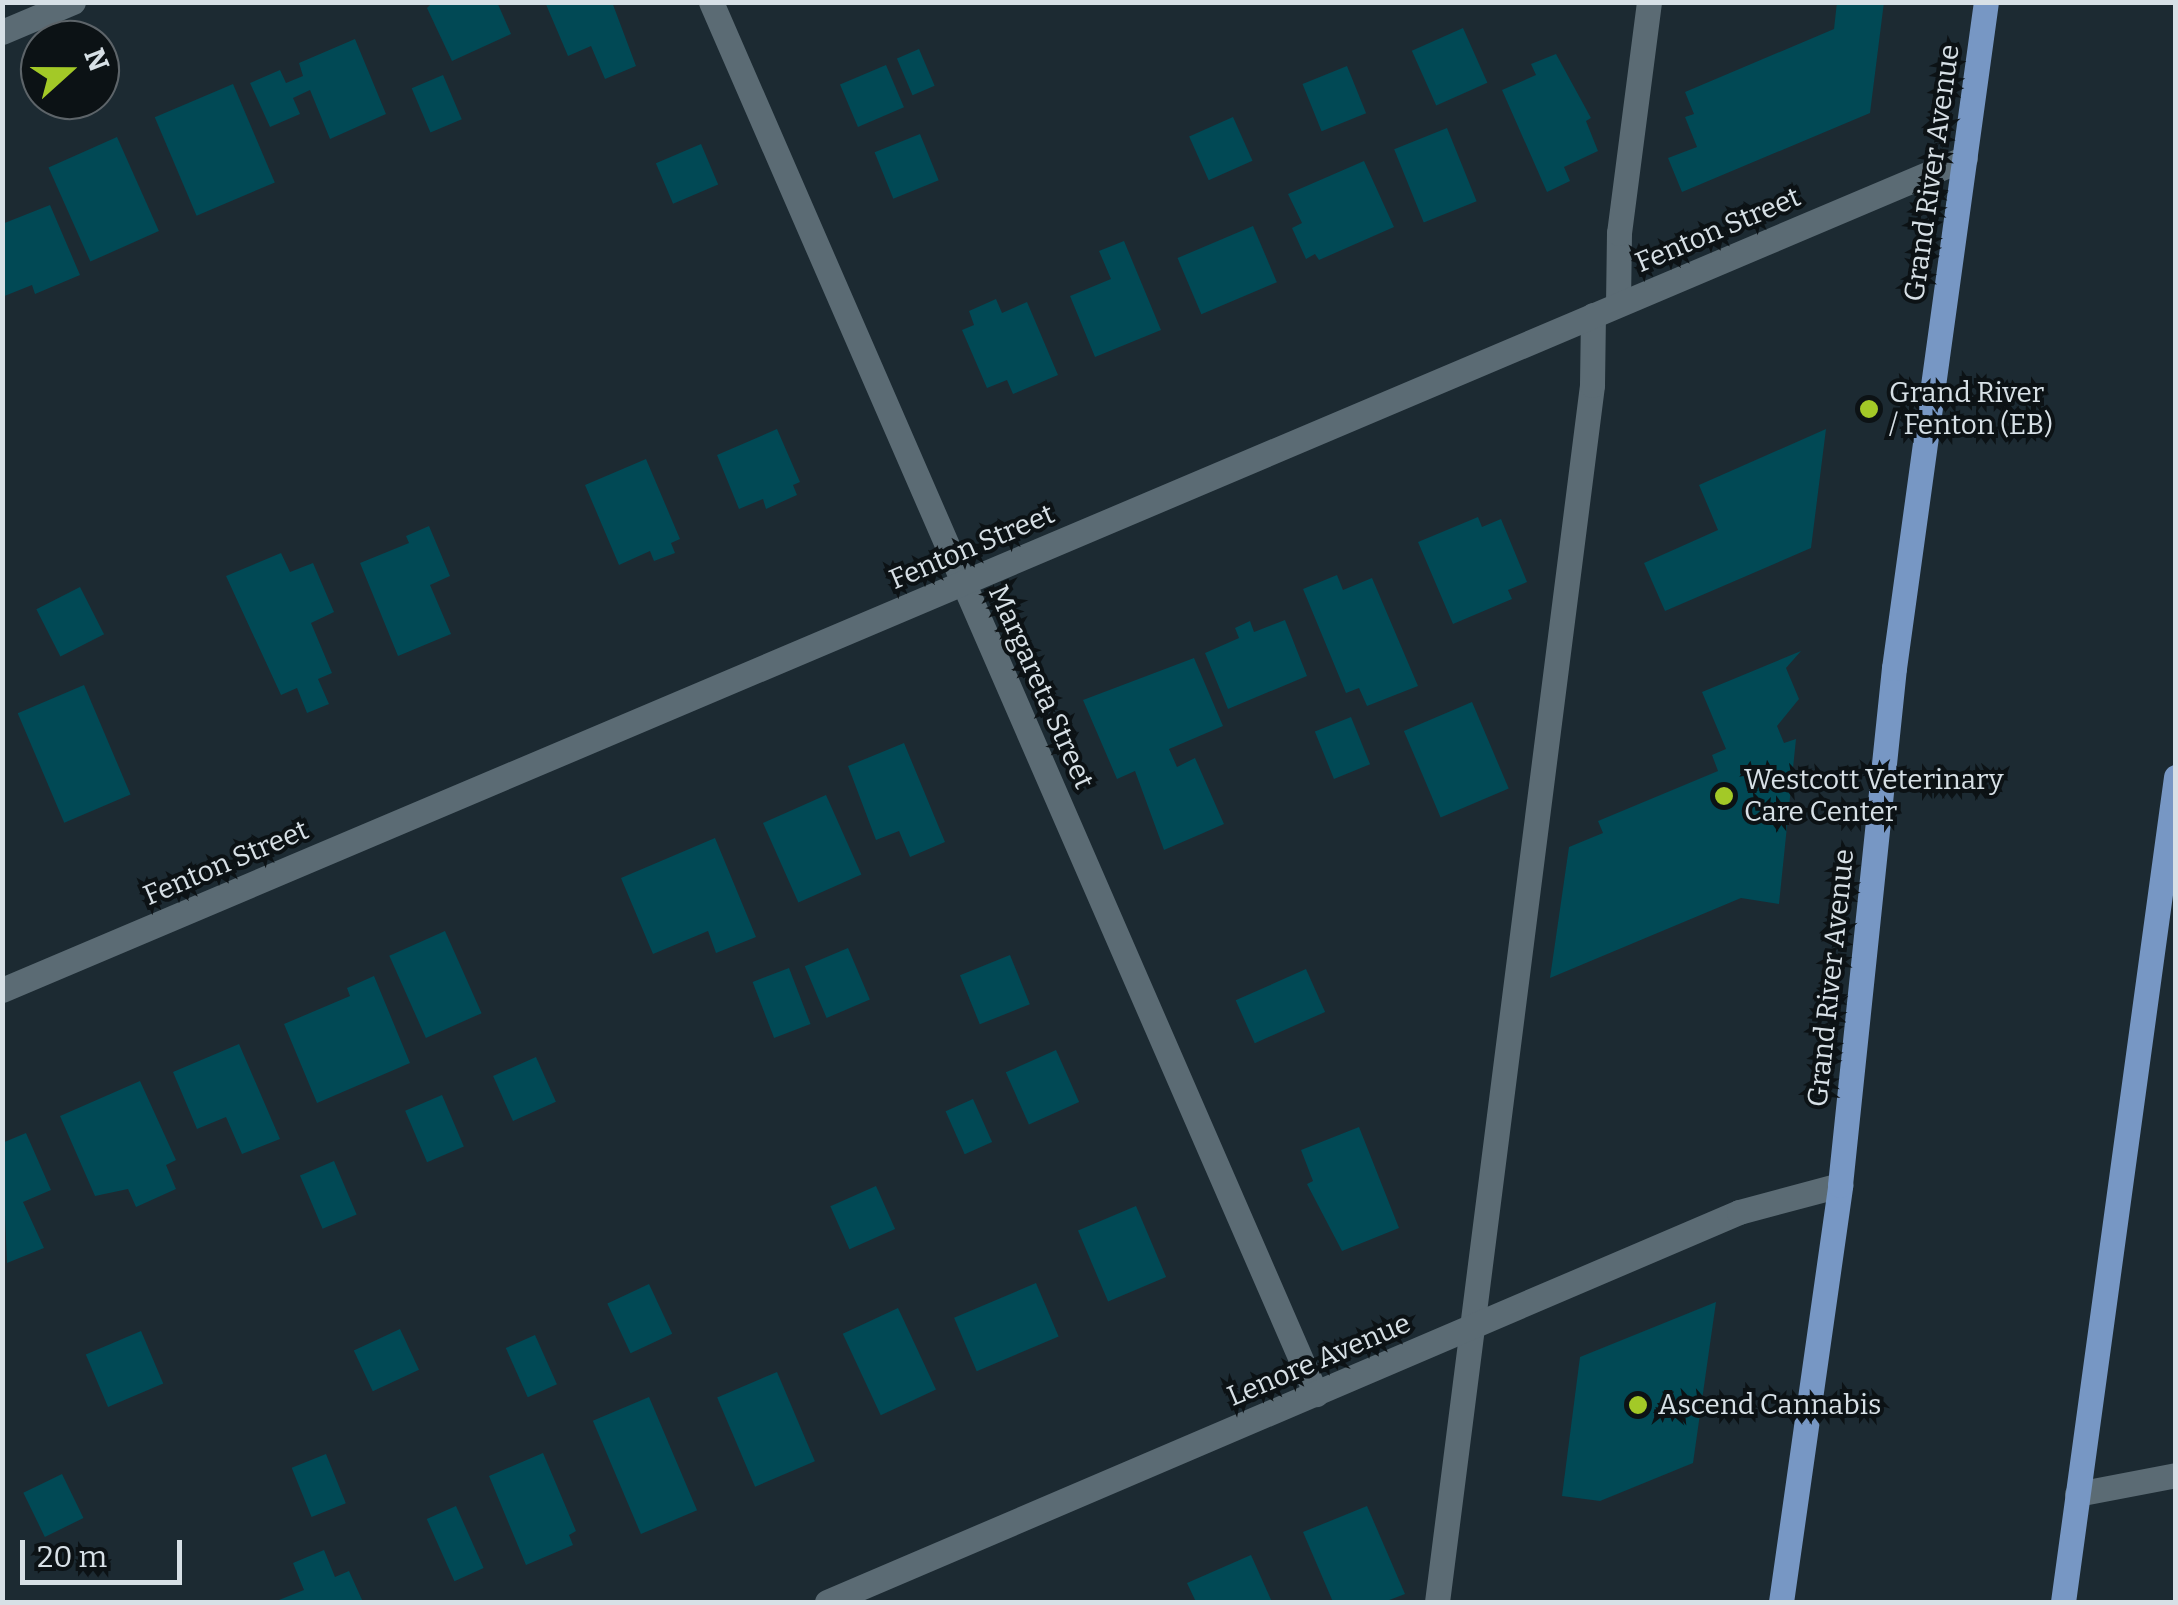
<!DOCTYPE html>
<style>
body{margin:0}
#map{position:relative;width:2178px;height:1605px;overflow:hidden;background:#1c2a32;font-family:Bitter,serif}
div>[style]{position:absolute}
[style*='--x']{left:calc(var(--x)*1px);top:calc(var(--y)*1px);width:calc(var(--w)*1px);rotate:calc(var(--a)*1deg)}
.building>*{inset:0;background:#014955;transform-origin:0 0}
.lane>*{height:25px;margin:-12.5px;padding:0 12.5px;transform-origin:12.5px;border-radius:12.5px;background:#5b6b74}
.street>*{height:25px;margin:-12.5px;padding:0 12.5px;transform-origin:12.5px;border-radius:12.5px;background:#5b6b74}
.primary>*{height:25px;margin:-12.5px;padding:0 12.5px;transform-origin:12.5px;border-radius:12.5px;background:#7797c4}
.dots>*{width:28px;height:28px;translate:-50% -50%;box-sizing:border-box;border:5px solid #0c1215;border-radius:50%}
span{translate:-50% -50%;white-space:nowrap;text-align:center;line-height:1.15;-webkit-text-stroke:8px #0c1215;paint-order:stroke}
.street-label{font-size:28px;color:#d7e0e6}
.poi-label{font-size:28px;color:#d7e0e6}
.left{translate:0 -50%;text-align:left}
.frame{position:absolute;inset:0;border:5px solid #d7e0e6;pointer-events:none}
.north{position:absolute;left:20px;top:20px;width:100px;height:100px;box-sizing:border-box;background:#0c1215;border:2px solid #5d6469;border-radius:50%;rotate:69deg;font-size:28px;font-weight:700;line-height:40px;text-align:center;color:#d7e0e6}
.north::after{content:'';display:block;margin:auto;width:35px;height:45px;background:#a3c927;clip-path:polygon(50% 0,100% 100%,50% 72%,0 100%)}
.scale{position:absolute;left:20px;top:1540px;width:162px;height:45px;box-sizing:border-box;border:5px solid #d7e0e6;border-top:0;padding-left:12px;font-size:30px;line-height:35px;white-space:nowrap;color:#d7e0e6;-webkit-text-stroke:8px #0c1215;paint-order:stroke}
</style>
<div id="map">
<div class="building">
<div style="clip-path:polygon(433px 2px,497px 2px,511px 34px,452px 61px,427px 8px)"></div>
<div style="clip-path:polygon(545px 2px,612px 2px,636px 66px,605px 79px,591px 46px,568px 56px)"></div>
<div style="clip-path:polygon(1837px 2px,1884px 2px,1870px 113px,1682px 192px,1668px 158px,1697px 147px,1685px 117px,1694px 114px,1685px 92px,1834px 29px)"></div>
<div style="left:1463px;top:28px;width:60px;height:56px;rotate:66deg"></div>
<div style="clip-path:polygon(355px 39px,386px 114px,330px 139px,310px 90px,293px 98px,300px 114px,270px 127px,250px 83px,280px 70px,286px 83px,303px 76px,299px 63px)"></div>
<div style="left:919px;top:49px;width:40px;height:24px;rotate:67deg"></div>
<div style="clip-path:polygon(1556px 54px,1591px 118px,1586px 121px,1598px 151px,1564px 167px,1570px 181px,1547px 192px,1502px 90px,1536px 75px,1531px 64px)"></div>
<div style="left:886px;top:65px;width:46px;height:50px;rotate:67deg"></div>
<div style="left:1347px;top:66px;width:51px;height:48px;rotate:68deg"></div>
<div style="left:443px;top:75px;width:48px;height:34px;rotate:67deg"></div>
<div style="left:233px;top:84px;width:107px;height:85px;rotate:67deg"></div>
<div style="left:1233px;top:117px;width:48px;height:48px;rotate:66deg"></div>
<div style="left:1447px;top:128px;width:79px;height:57px;rotate:68deg"></div>
<div style="left:920px;top:134px;width:50px;height:49px;rotate:68deg"></div>
<div style="left:117px;top:137px;width:103px;height:75px;rotate:66deg"></div>
<div style="left:701px;top:144px;width:44px;height:49px;rotate:67deg"></div>
<div style="clip-path:polygon(1364px 161px,1394px 227px,1319px 260px,1315px 254px,1306px 259px,1292px 228px,1302px 223px,1288px 194px)"></div>
<div style="clip-path:polygon(50px 205px,80px 275px,35px 294px,32px 285px,2px 297px,2px 224px)"></div>
<div style="left:1253px;top:226px;width:61px;height:82px;rotate:67deg"></div>
<div style="clip-path:polygon(1124px 241px,1161px 330px,1095px 357px,1070px 296px,1111px 279px,1099px 251px)"></div>
<div style="clip-path:polygon(996px 299px,1002px 313px,1027px 302px,1058px 375px,1013px 394px,1007px 380px,987px 388px,962px 330px,974px 325px,969px 311px)"></div>
<div style="clip-path:polygon(777px 429px,800px 482px,793px 485px,797px 495px,766px 509px,763px 499px,739px 509px,717px 455px)"></div>
<div style="clip-path:polygon(1826px 429px,1811px 548px,1665px 611px,1644px 563px,1718px 530px,1699px 485px)"></div>
<div style="clip-path:polygon(646px 459px,680px 539px,671px 543px,675px 553px,654px 561px,650px 551px,619px 565px,585px 485px)"></div>
<div style="clip-path:polygon(1478px 517px,1482px 527px,1501px 519px,1527px 582px,1508px 590px,1512px 599px,1453px 624px,1418px 542px)"></div>
<div style="clip-path:polygon(429px 526px,450px 576px,430px 585px,451px 634px,398px 656px,360px 563px,409px 543px,406px 536px)"></div>
<div style="clip-path:polygon(281px 553px,290px 572px,313px 563px,334px 612px,311px 623px,332px 673px,318px 679px,329px 704px,307px 713px,297px 688px,281px 695px,226px 576px)"></div>
<div style="clip-path:polygon(1337px 575px,1343px 590px,1372px 578px,1418px 686px,1367px 706px,1359px 688px,1346px 693px,1303px 589px)"></div>
<div style="left:80px;top:587px;width:53px;height:49px;rotate:63deg"></div>
<div style="clip-path:polygon(1285px 620px,1307px 676px,1228px 709px,1205px 653px,1239px 638px,1235px 628px,1250px 621px,1254px 632px)"></div>
<div style="clip-path:polygon(1801px 651px,1786px 668px,1799px 699px,1777px 726px,1784px 743px,1796px 739px,1779px 904px,1741px 898px,1550px 978px,1569px 847px,1603px 833px,1598px 821px,1718px 771px,1712px 755px,1726px 749px,1702px 692px)"></div>
<div style="clip-path:polygon(1194px 658px,1223px 726px,1169px 749px,1177px 767px,1195px 758px,1224px 824px,1164px 850px,1135px 771px,1117px 779px,1083px 700px)"></div>
<div style="left:84px;top:685px;width:119px;height:72px;rotate:67deg"></div>
<div style="left:1472px;top:702px;width:94px;height:74px;rotate:67deg"></div>
<div style="left:1351px;top:717px;width:51px;height:39px;rotate:68deg"></div>
<div style="clip-path:polygon(904px 743px,945px 842px,910px 857px,899px 831px,876px 840px,848px 766px)"></div>
<div style="left:826px;top:795px;width:87px;height:69px;rotate:66deg"></div>
<div style="clip-path:polygon(715px 838px,756px 937px,716px 953px,708px 931px,653px 954px,621px 878px)"></div>
<div style="left:445px;top:931px;width:90px;height:61px;rotate:66deg"></div>
<div style="left:848px;top:948px;width:56px;height:47px;rotate:67deg"></div>
<div style="left:1010px;top:955px;width:53px;height:54px;rotate:68deg"></div>
<div style="left:789px;top:968px;width:60px;height:39px;rotate:69deg"></div>
<div style="left:1306px;top:969px;width:47px;height:77px;rotate:66deg"></div>
<div style="clip-path:polygon(374px 976px,410px 1063px,317px 1103px,284px 1024px,350px 996px,347px 988px)"></div>
<div style="clip-path:polygon(239px 1044px,280px 1139px,242px 1154px,226px 1117px,197px 1129px,173px 1072px)"></div>
<div style="left:1056px;top:1050px;width:57px;height:55px;rotate:66deg"></div>
<div style="left:536px;top:1057px;width:49px;height:47px;rotate:66deg"></div>
<div style="clip-path:polygon(140px 1081px,176px 1160px,166px 1165px,176px 1189px,136px 1207px,128px 1189px,95px 1196px,60px 1116px)"></div>
<div style="left:442px;top:1095px;width:56px;height:40px;rotate:67deg"></div>
<div style="left:973px;top:1099px;width:47px;height:30px;rotate:66deg"></div>
<div style="clip-path:polygon(1359px 1127px,1399px 1228px,1342px 1251px,1307px 1184px,1313px 1181px,1301px 1150px)"></div>
<div style="clip-path:polygon(26px 1133px,51px 1190px,23px 1202px,44px 1248px,7px 1263px,2px 1143px)"></div>
<div style="left:334px;top:1161px;width:58px;height:37px;rotate:67deg"></div>
<div style="left:876px;top:1186px;width:47px;height:50px;rotate:66deg"></div>
<div style="left:1136px;top:1206px;width:77px;height:63px;rotate:67deg"></div>
<div style="left:1036px;top:1283px;width:58px;height:89px;rotate:67deg"></div>
<div style="left:649px;top:1284px;width:55px;height:46px;rotate:65deg"></div>
<div style="clip-path:polygon(1716px 1302px,1693px 1463px,1600px 1501px,1562px 1496px,1580px 1357px)"></div>
<div style="left:898px;top:1308px;width:90px;height:61px;rotate:65deg"></div>
<div style="left:400px;top:1329px;width:45px;height:51px;rotate:65deg"></div>
<div style="left:141px;top:1331px;width:57px;height:60px;rotate:67deg"></div>
<div style="left:535px;top:1335px;width:54px;height:32px;rotate:66deg"></div>
<div style="left:777px;top:1372px;width:97px;height:65px;rotate:67deg"></div>
<div style="left:649px;top:1397px;width:123px;height:61px;rotate:67deg"></div>
<div style="clip-path:polygon(543px 1453px,576px 1531px,569px 1535px,573px 1545px,526px 1565px,489px 1476px)"></div>
<div style="left:326px;top:1454px;width:53px;height:37px;rotate:68deg"></div>
<div style="left:62px;top:1474px;width:49px;height:43px;rotate:64deg"></div>
<div style="left:456px;top:1506px;width:68px;height:32px;rotate:66deg"></div>
<div style="clip-path:polygon(1367px 1506px,1405px 1594px,1384px 1602px,1333px 1602px,1303px 1532px)"></div>
<div style="clip-path:polygon(324px 1550px,335px 1577px,349px 1571px,363px 1602px,274px 1602px,304px 1590px,293px 1563px)"></div>
<div style="clip-path:polygon(1251px 1555px,1272px 1602px,1196px 1602px,1187px 1583px)"></div>
</div>
<div class="lane">
<div style="--x:1618;--y:304;--w:71;--a:-89.2"></div>
<div style="--x:1619;--y:233;--w:233;--a:-82.6"></div>
<div style="--x:2077;--y:1494;--w:101;--a:-10.9"></div>
<div style="--x:1437;--y:1602;--w:1227;--a:-82.74"></div>
<div style="--x:1592;--y:385;--w:70;--a:-89.2"></div>
</div>
<div class="street">
<div style="--x:711;--y:2;--w:1518;--a:66.51"></div>
<div style="--x:2;--y:32;--w:77;--a:-22.9"></div>
<div style="--x:2;--y:990;--w:2132;--a:-22.97"></div>
<div style="--x:827;--y:1602;--w:992;--a:-23.15"></div>
<div style="--x:1739;--y:1212;--w:105;--a:-15"></div>
</div>
<div class="primary">
<div style="--x:1781;--y:1602;--w:421;--a:-81.9"></div>
<div style="--x:1840;--y:1185;--w:520;--a:-84.04"></div>
<div style="--x:1894;--y:668;--w:672;--a:-82.14"></div>
<div style="--x:2063;--y:1602;--w:833;--a:-82.2"></div>
</div>
<div class="dots">
<div style="left:1869px;top:409px;background:#a3c927"></div>
<div style="left:1724px;top:796px;background:#a3c927"></div>
<div style="left:1638px;top:1405px;background:#a3c927"></div>
</div>
<div class="street-label">
<span style="left:1932px;top:173px;rotate:-82deg">Grand River Avenue</span>
<span style="left:1718px;top:230px;rotate:-23deg">Fenton Street</span>
<span style="left:972px;top:547px;rotate:-23deg">Fenton Street</span>
<span style="left:1041px;top:687px;rotate:66deg">Margareta Street</span>
<span style="left:226px;top:863px;rotate:-23deg">Fenton Street</span>
<span style="left:1831px;top:978px;rotate:-84deg">Grand River Avenue</span>
<span style="left:1319px;top:1360px;rotate:-23deg">Lenore Avenue</span>
</div>
<div class="poi-label">
<span class="left" style="left:1889px;top:409px">Grand River<br>/ Fenton (EB)</span>
<span class="left" style="left:1744px;top:796px">Westcott Veterinary<br>Care Center</span>
<span class="left" style="left:1658px;top:1405px">Ascend Cannabis</span>
</div>
<div class="frame"></div>
<div class="north">N</div>
<div class="scale">20 m</div>
</div>
